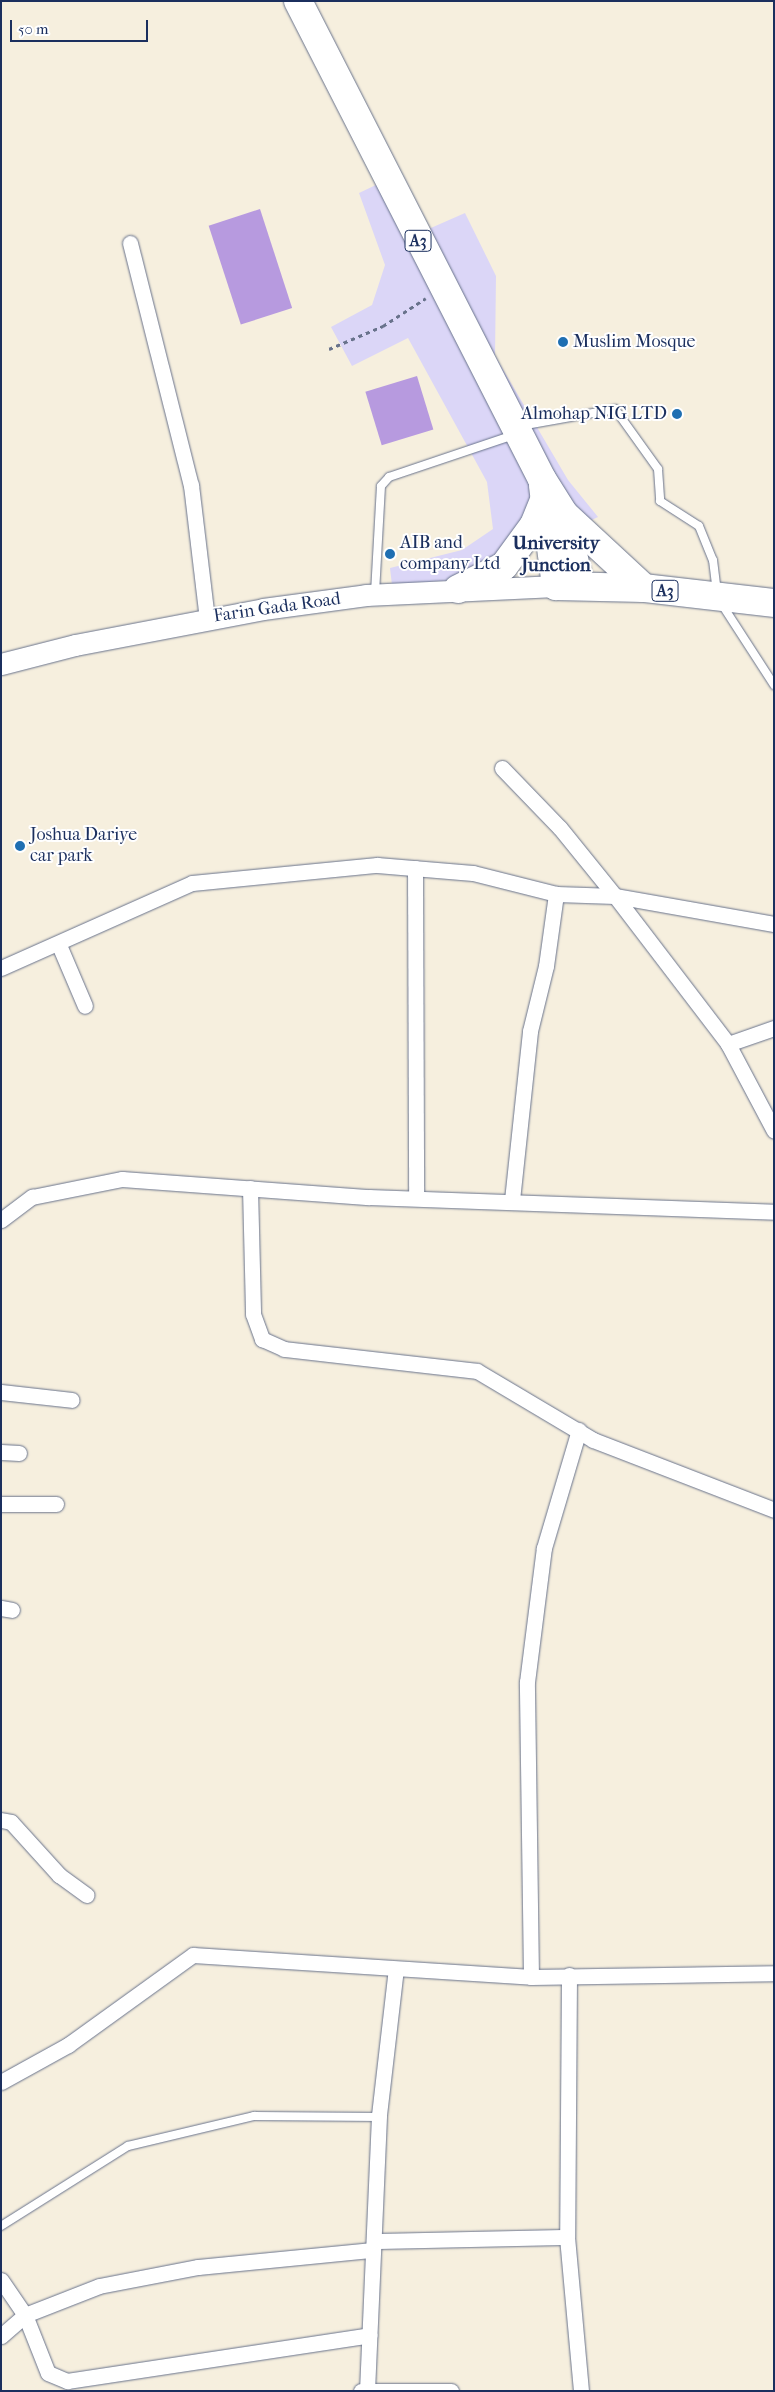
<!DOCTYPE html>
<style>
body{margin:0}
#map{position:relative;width:775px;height:2392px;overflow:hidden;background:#f6efde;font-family:"IM FELL French Canon",serif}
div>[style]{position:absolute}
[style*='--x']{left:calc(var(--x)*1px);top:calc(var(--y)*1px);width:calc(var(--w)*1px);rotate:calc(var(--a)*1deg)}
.built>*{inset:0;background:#dbd6f7}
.building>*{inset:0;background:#b79adf;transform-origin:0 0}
.path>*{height:3px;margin-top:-1.5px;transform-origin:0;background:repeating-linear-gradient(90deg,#68728b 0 4px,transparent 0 8px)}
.roads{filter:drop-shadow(0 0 1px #68728b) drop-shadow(0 0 1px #68728b)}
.lane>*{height:8px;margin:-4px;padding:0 4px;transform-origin:4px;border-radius:4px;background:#fff}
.street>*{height:15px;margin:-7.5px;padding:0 7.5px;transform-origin:7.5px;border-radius:7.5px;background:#fff}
.secondary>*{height:21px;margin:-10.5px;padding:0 10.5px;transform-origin:10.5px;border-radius:10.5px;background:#fff}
.highway>*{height:28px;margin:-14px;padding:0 14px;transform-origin:14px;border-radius:14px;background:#fff}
.dots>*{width:14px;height:14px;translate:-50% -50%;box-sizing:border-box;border:2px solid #fff;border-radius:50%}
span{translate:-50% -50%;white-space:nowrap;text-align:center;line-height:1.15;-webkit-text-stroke:4px #fff;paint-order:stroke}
.shield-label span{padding:1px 4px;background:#fff;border:1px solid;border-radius:4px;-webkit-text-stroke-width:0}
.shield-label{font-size:16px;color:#1b2f5e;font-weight:700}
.poi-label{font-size:18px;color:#1b2f5e}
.left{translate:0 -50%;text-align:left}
.right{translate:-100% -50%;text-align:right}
.street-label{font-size:18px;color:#1b2f5e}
.neighbourhood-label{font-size:19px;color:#1b2f5e;font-weight:700}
.frame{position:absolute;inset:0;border:2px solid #1b2f5e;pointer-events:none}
.scale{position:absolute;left:10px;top:20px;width:138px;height:22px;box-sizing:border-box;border:2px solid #1b2f5e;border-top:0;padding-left:6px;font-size:15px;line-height:18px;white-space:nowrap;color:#1b2f5e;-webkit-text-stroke:4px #fff;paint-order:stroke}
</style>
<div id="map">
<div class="built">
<div style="clip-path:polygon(397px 175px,424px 231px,465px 213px,496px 276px,495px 356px,568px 480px,598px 517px,467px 579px,392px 585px,390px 568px,462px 550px,493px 529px,487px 482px,408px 338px,352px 366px,331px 327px,372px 305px,385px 265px,359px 193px)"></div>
</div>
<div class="building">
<div style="left:260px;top:209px;width:104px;height:54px;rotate:72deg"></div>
<div style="left:417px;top:376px;width:56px;height:54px;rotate:73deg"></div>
</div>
<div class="path">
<div style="--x:329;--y:349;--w:59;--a:-23.1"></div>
<div style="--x:383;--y:326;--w:51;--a:-33.1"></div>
</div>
<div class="roads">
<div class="lane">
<div style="--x:520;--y:426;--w:97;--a:-10.1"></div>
<div style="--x:615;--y:409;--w:74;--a:54.4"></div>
<div style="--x:658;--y:469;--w:32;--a:86"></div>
<div style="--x:660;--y:501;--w:46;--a:32.7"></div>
<div style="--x:699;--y:526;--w:37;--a:68"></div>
<div style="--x:713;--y:560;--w:31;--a:83"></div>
<div style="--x:375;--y:593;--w:107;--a:-86.8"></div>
<div style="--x:381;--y:486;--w:12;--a:-48"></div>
<div style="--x:389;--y:477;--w:132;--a:-18.6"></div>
<div style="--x:721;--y:603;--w:98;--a:57.1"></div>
<div style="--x:1;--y:2226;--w:150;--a:-32.2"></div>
<div style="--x:128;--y:2146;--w:130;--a:-13.4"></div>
<div style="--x:254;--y:2116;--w:126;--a:0.5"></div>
</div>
<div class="street">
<div style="--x:130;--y:243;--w:250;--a:75.9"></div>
<div style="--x:191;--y:485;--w:135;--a:83.2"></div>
<div style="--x:502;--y:768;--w:83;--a:46"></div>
<div style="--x:560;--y:828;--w:87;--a:51"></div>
<div style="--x:615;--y:896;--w:161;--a:10"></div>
<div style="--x:415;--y:868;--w:329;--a:89.8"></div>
<div style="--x:59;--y:945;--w:66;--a:66.9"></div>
<div style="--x:1;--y:968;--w:209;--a:-24"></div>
<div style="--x:192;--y:883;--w:186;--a:-5.6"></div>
<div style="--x:377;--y:865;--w:96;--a:4.8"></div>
<div style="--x:473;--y:873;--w:86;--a:14.2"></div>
<div style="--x:556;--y:894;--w:59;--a:1.9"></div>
<div style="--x:615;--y:896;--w:186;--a:52.6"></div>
<div style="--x:728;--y:1044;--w:98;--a:62.1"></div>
<div style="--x:728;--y:1044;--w:49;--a:-19.2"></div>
<div style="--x:250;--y:1188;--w:126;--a:88.6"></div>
<div style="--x:253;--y:1314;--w:27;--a:70"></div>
<div style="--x:262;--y:1339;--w:24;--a:24"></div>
<div style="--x:284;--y:1349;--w:194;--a:6.5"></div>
<div style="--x:477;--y:1371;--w:135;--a:30.7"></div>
<div style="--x:593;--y:1440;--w:194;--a:21.1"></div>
<div style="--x:512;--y:1200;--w:170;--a:-83.9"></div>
<div style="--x:530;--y:1031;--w:67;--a:-76.2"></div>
<div style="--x:546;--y:966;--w:73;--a:-82.1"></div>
<div style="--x:1;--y:1220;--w:39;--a:-37"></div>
<div style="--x:32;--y:1197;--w:92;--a:-11.3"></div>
<div style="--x:122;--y:1179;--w:248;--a:4.2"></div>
<div style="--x:369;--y:1197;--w:405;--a:2.1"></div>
<div style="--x:1;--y:1392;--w:71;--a:6.4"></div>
<div style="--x:1;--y:1452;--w:18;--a:3"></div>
<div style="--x:1;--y:1504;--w:55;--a:0"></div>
<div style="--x:1;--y:1608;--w:11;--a:10"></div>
<div style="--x:1;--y:1820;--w:10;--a:11"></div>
<div style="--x:11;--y:1822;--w:72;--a:47.8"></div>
<div style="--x:59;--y:1875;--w:34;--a:36"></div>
<div style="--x:569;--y:1975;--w:262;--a:90.4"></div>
<div style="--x:567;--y:2237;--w:155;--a:84.8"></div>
<div style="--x:531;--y:1977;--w:295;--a:-90.8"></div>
<div style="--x:527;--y:1682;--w:135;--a:-82.8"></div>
<div style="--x:544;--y:1548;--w:123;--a:-73.5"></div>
<div style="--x:1;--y:2082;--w:77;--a:-28.9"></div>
<div style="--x:68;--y:2045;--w:154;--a:-35.8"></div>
<div style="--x:193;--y:1955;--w:339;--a:3.7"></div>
<div style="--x:531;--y:1977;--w:243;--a:-0.9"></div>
<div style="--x:374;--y:2241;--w:193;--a:-1.2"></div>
<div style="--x:1;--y:2280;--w:42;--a:55.6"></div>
<div style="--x:25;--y:2315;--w:62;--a:68.4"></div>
<div style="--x:48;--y:2373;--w:21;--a:23"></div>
<div style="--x:67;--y:2381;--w:306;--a:-8.6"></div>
<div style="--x:1;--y:2336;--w:32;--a:-41"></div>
<div style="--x:25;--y:2315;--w:79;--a:-21.4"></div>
<div style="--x:99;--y:2286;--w:101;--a:-10.9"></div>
<div style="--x:198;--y:2267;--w:173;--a:-5.6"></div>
<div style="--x:361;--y:2391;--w:90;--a:0"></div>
<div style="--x:367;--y:2391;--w:276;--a:-87.5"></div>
<div style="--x:379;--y:2115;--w:147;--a:-83.4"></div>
</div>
<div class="secondary">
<div style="--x:1;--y:664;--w:76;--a:-14.4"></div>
<div style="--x:75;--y:645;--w:191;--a:-10.8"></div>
<div style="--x:263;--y:609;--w:104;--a:-7.7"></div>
<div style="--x:366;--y:595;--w:190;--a:-2.7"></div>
</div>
<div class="highway">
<div style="--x:298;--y:1;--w:537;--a:62.96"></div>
<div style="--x:542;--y:479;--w:41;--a:57.8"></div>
<div style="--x:564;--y:514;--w:109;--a:42.8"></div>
<div style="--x:543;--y:486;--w:101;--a:82.6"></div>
<div style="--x:556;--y:586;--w:88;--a:1.3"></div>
<div style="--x:644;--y:588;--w:131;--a:6.6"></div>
<div style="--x:564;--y:514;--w:73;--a:77.3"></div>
<div style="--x:458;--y:589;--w:51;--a:-26.6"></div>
<div style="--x:504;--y:566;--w:51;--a:-53.8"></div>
<div style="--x:534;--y:525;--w:27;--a:-68"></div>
</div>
</div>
<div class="dots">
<div style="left:563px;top:342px;background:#1f6fb2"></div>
<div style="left:677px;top:414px;background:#1f6fb2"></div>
<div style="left:390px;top:554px;background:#1f6fb2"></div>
<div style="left:20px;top:846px;background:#1f6fb2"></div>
</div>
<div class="shield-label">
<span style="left:418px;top:241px">A3</span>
<span style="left:665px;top:591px">A3</span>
</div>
<div class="poi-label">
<span class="left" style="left:573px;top:342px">Muslim Mosque</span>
<span class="right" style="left:667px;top:414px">Almohap NIG LTD</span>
<span class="left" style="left:400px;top:554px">AIB and<br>company Ltd</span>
<span class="left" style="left:30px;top:846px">Joshua Dariye<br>car park</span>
</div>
<div class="street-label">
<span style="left:277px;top:608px;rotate:-8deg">Farin Gada Road</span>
</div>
<div class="neighbourhood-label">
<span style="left:556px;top:555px">University<br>Junction</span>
</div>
<div class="frame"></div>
<div class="scale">50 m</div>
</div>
